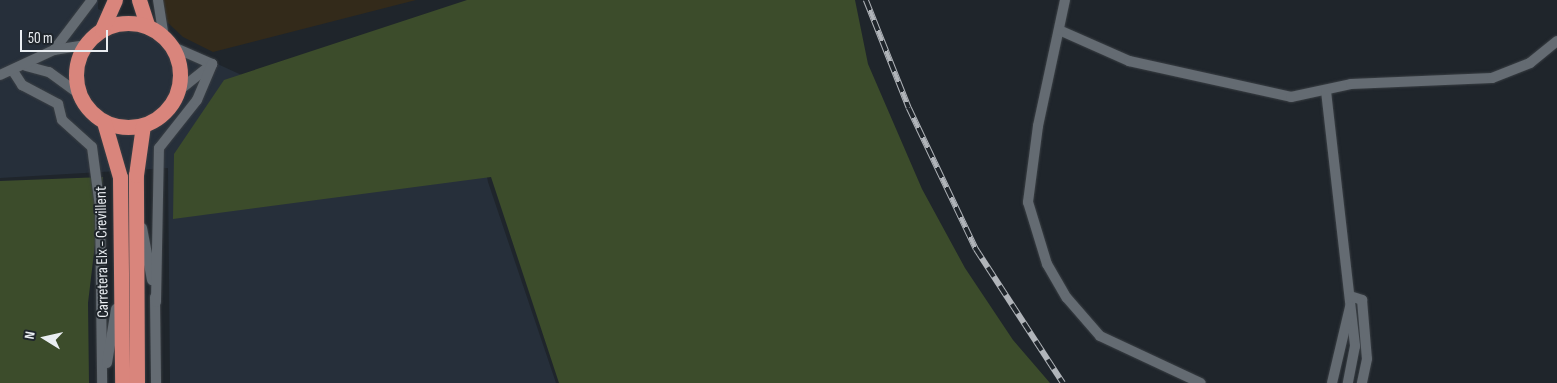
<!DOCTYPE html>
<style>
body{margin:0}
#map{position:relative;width:1557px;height:383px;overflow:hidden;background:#1f252b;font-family:"Sofia Sans Condensed",sans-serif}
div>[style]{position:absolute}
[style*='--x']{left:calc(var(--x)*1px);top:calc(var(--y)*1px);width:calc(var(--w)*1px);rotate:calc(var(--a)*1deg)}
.commercial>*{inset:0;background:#332a1a}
.built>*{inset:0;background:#262f3a}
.green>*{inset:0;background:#3c4c2b}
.roads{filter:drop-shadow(0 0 1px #3a3f44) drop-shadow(0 0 1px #3a3f44)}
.street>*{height:10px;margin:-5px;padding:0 5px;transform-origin:5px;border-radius:5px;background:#646b72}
.highway>*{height:15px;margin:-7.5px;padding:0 7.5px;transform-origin:7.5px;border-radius:7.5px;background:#d9857c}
.highway>.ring{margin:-7.5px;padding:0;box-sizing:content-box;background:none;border:15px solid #d9857c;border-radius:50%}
.rail>*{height:5.5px;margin-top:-2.75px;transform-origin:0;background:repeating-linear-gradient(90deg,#1f252b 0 11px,#b0b4b9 0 22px);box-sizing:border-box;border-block:1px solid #b0b4b9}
span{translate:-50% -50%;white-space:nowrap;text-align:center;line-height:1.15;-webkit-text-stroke:4px #1f252b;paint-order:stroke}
.street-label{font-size:16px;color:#eaeef2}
.north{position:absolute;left:20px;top:313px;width:50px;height:50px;-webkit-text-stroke:4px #1f252b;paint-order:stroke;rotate:280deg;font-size:14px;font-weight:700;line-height:20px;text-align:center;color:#eaeef2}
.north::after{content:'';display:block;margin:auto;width:18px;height:22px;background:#eaeef2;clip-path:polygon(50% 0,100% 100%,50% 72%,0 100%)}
.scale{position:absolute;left:20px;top:30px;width:88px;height:22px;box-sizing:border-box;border:2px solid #eaeef2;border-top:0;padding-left:6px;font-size:15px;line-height:18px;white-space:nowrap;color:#eaeef2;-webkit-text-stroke:4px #1f252b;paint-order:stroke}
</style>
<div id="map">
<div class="commercial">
<div style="clip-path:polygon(162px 0,416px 0,213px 52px,183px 37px,167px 22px)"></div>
</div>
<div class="built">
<div style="clip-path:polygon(0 0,98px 0,98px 9px,248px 78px,459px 33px,488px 182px,556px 383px,170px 383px,168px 168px,0 178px)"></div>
</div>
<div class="green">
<div style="clip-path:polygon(467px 0,855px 0,868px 64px,922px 189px,965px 268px,1013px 340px,1050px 383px,559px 383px,491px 177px,173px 219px,174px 154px,224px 80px)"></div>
<div style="clip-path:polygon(103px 177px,88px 303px,89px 383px,0 383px,0 181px)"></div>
</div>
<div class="roads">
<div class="street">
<div style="--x:158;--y:0;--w:37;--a:81"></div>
<div style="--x:1065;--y:0;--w:129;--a:102.1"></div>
<div style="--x:1038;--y:126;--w:77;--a:97.5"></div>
<div style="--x:1028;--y:202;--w:65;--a:73"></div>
<div style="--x:1047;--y:264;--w:39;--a:60"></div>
<div style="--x:1067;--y:298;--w:50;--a:49"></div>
<div style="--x:1100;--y:336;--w:111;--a:25"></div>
<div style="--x:1059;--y:30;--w:77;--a:23.9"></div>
<div style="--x:1129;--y:61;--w:166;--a:12.5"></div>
<div style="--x:1291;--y:97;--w:61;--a:-12.2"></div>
<div style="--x:1351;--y:84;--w:141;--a:-2.4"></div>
<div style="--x:1492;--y:78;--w:41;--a:-21.5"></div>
<div style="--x:1530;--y:63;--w:35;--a:-39"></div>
<div style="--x:171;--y:46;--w:45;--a:23.7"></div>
<div style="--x:54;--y:50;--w:63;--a:-52.8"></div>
<div style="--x:26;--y:66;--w:24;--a:15"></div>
<div style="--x:49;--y:72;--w:36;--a:36"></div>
<div style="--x:13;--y:71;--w:17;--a:57"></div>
<div style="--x:22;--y:85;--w:41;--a:27.8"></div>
<div style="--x:58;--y:104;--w:16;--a:76"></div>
<div style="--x:62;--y:120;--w:40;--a:42"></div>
<div style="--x:92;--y:147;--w:61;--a:82.4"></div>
<div style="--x:100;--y:207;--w:176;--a:89.3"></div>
<div style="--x:0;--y:75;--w:60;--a:-24.8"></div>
<div style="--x:54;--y:50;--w:31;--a:-9"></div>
<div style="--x:1326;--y:91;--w:257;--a:83.5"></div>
<div style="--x:1355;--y:346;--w:38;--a:101"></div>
<div style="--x:177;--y:92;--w:45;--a:-38.7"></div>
<div style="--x:142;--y:228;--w:53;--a:79.1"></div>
<div style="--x:1350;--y:296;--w:13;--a:18"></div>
<div style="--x:1362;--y:300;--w:59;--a:85.2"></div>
<div style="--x:1367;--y:359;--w:25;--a:102"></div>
<div style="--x:155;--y:297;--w:86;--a:89.3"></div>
<div style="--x:156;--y:302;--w:154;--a:-88.9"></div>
<div style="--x:159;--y:148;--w:61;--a:-51.6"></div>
<div style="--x:197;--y:100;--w:39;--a:-67"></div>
<div style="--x:107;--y:363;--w:55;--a:-80.5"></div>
<div style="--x:1332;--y:383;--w:78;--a:-76.7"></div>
</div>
<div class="highway">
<div style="--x:139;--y:0;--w:28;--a:72"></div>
<div class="ring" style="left:76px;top:23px;width:89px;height:89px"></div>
<div style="--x:102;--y:29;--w:32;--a:-66"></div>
<div style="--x:104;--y:122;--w:57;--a:73.8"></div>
<div style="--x:120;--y:177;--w:206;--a:89.4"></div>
<div style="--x:137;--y:383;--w:208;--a:-90.3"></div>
<div style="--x:136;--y:175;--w:50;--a:-82"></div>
</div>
</div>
<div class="rail">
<div style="--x:866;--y:0;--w:116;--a:68.3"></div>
<div style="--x:909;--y:108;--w:156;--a:64.6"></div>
<div style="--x:976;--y:249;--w:160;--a:57"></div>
</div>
<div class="street-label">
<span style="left:103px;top:252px;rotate:-91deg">Carretera Elx - Crevillent</span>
</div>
<div class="north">N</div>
<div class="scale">50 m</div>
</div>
